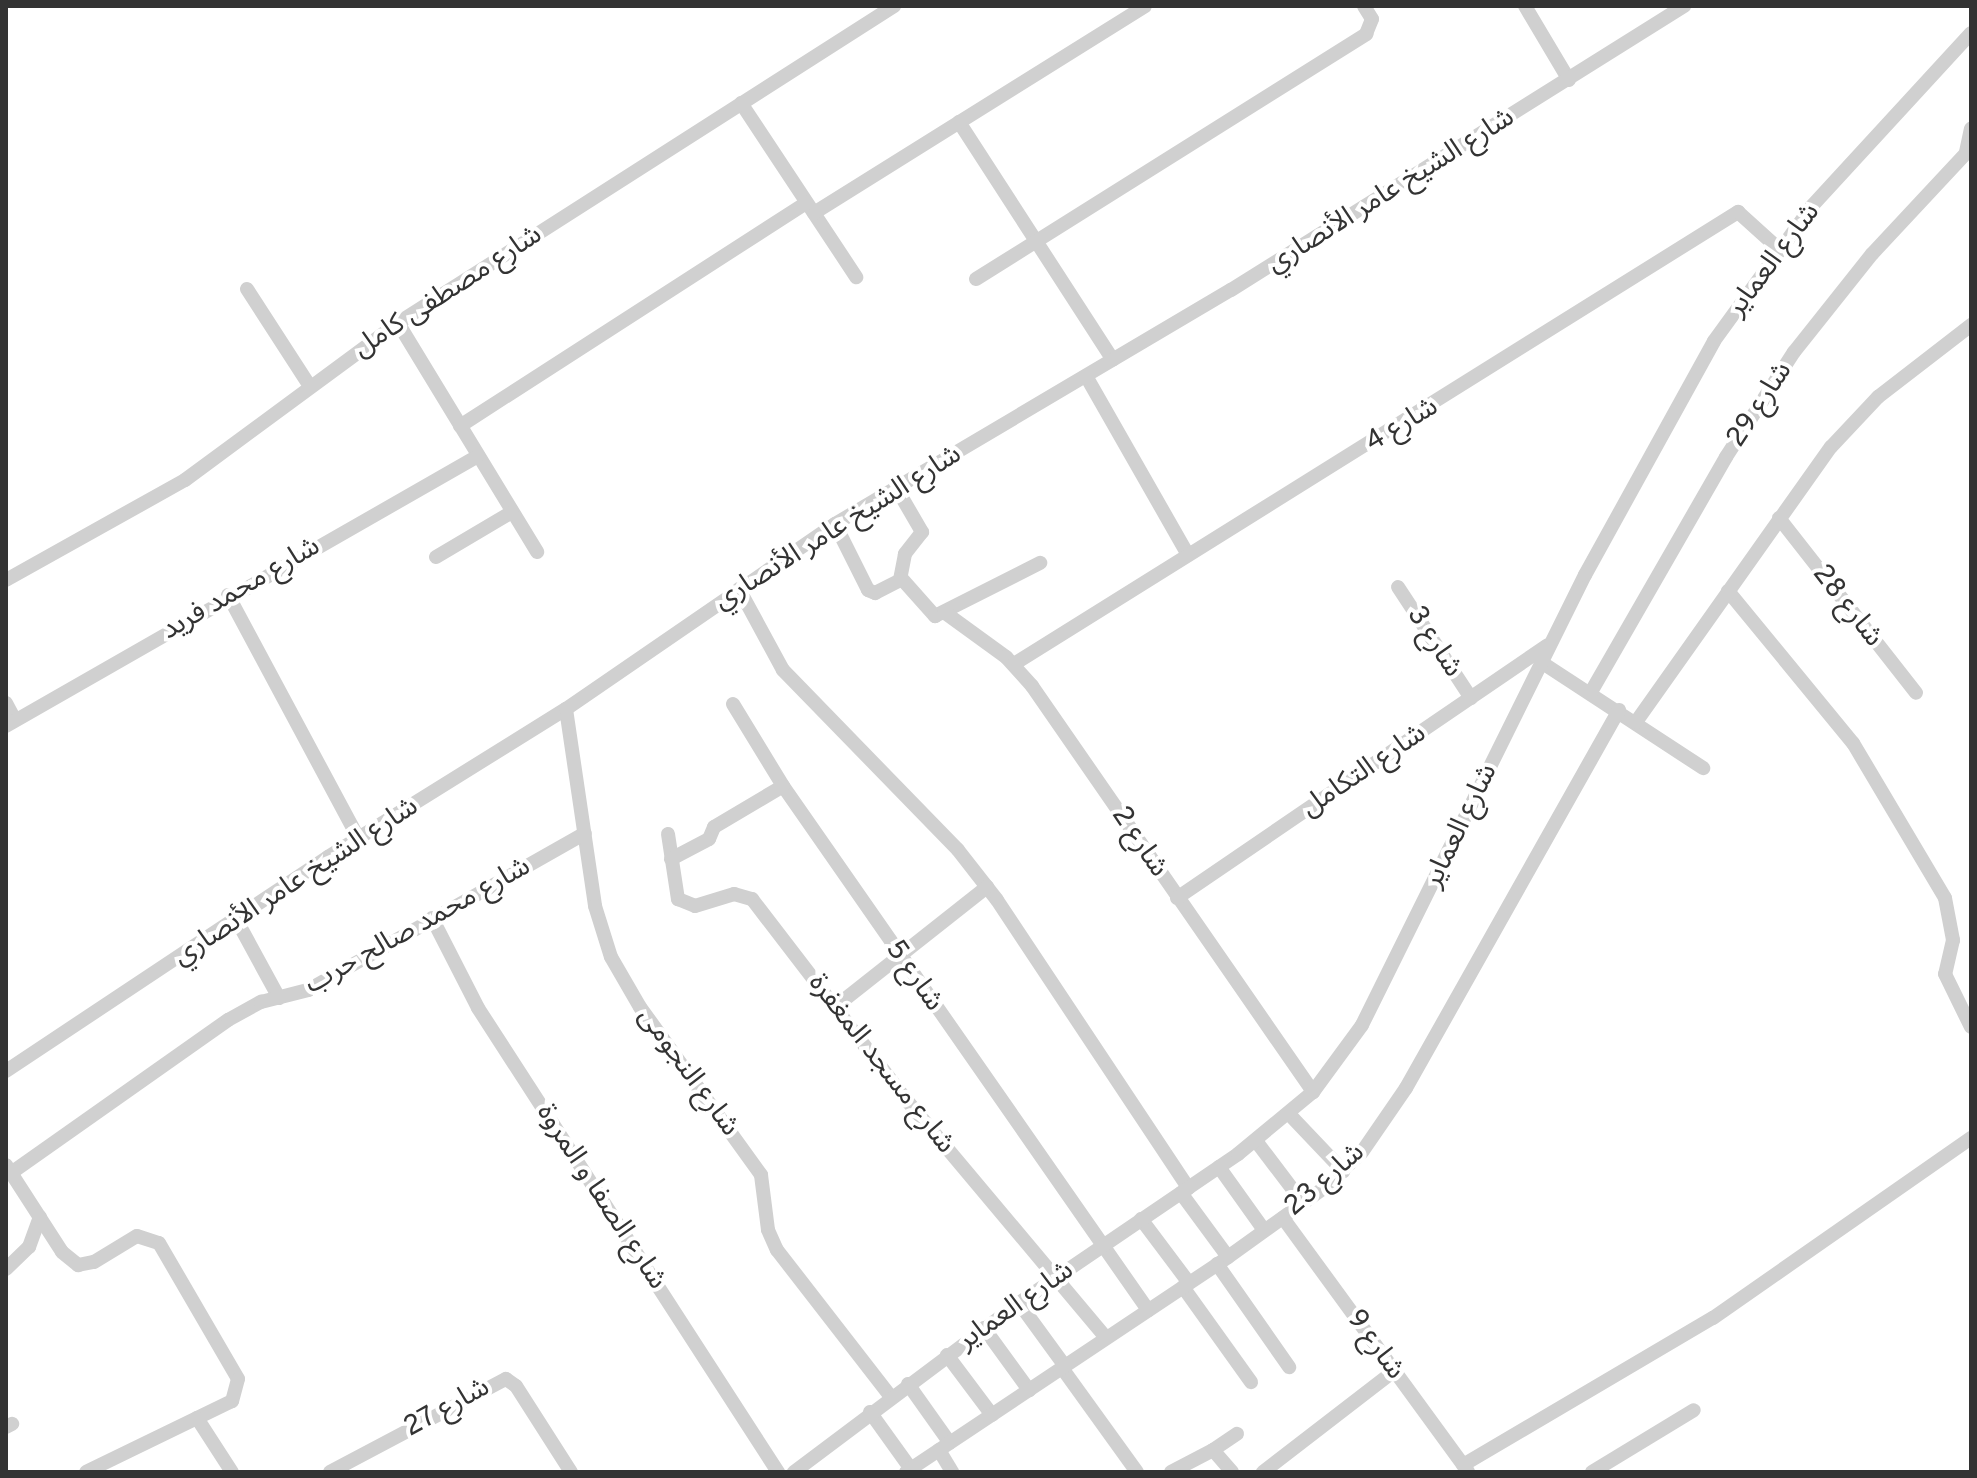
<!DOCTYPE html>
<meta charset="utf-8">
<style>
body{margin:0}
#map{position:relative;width:1977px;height:1478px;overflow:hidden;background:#fff;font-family:Overpass,"Noto Sans Arabic",sans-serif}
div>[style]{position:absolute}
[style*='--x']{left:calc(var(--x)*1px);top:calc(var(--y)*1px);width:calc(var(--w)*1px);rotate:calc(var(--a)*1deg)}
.minor>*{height:14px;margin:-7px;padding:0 7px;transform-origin:7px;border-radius:7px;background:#d0d0d0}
span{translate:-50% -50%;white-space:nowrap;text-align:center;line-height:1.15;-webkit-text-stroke:8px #fff;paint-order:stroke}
.street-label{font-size:28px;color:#333}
.frame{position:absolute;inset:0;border:8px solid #333;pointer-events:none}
</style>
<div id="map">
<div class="minor">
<div style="--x:1525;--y:6;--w:86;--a:59.3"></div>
<div style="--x:741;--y:103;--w:209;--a:56.5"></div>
<div style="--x:959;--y:122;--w:283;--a:57.1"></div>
<div style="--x:1966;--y:152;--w:24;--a:-78"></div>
<div style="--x:814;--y:213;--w:390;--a:-32"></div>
<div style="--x:976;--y:279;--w:461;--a:-32.1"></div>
<div style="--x:1366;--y:34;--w:16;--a:-68"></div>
<div style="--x:1372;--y:19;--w:15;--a:-122"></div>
<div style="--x:247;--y:289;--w:114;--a:57.1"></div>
<div style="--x:398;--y:323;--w:268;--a:58.7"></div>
<div style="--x:1086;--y:376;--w:206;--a:60.3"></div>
<div style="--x:460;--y:426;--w:412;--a:-32.8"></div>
<div style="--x:897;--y:489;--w:50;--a:59.8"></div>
<div style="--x:922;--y:532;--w:28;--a:128"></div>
<div style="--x:905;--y:554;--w:25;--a:101"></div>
<div style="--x:1779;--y:518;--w:222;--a:51.9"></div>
<div style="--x:835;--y:524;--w:74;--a:63.4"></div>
<div style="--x:868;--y:590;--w:8;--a:23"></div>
<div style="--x:875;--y:593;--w:30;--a:-27"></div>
<div style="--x:902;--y:579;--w:50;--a:48.3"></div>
<div style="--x:935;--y:616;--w:118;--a:-26.8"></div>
<div style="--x:436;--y:557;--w:88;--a:-30.6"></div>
<div style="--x:6;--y:580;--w:205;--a:-29.2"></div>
<div style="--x:185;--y:480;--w:265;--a:-36.4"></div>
<div style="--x:398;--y:323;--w:589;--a:-32.58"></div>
<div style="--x:1398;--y:587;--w:133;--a:56.7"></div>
<div style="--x:739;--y:589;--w:92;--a:61.5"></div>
<div style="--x:783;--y:670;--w:251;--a:45.8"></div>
<div style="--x:958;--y:850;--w:63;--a:52"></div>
<div style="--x:997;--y:900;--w:346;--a:56.4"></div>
<div style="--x:1728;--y:591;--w:197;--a:50.6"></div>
<div style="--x:1853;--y:743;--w:180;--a:59.3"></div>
<div style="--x:1945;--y:898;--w:43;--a:79.2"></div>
<div style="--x:1953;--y:940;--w:35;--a:103"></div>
<div style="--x:1945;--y:974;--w:59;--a:63.9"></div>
<div style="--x:228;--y:595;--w:277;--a:61.8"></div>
<div style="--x:944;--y:612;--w:77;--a:36"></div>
<div style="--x:1006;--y:657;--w:39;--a:48"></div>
<div style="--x:1032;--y:686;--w:494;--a:55.3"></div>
<div style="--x:1541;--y:662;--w:194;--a:33.2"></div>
<div style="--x:1014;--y:664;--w:854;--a:-31.98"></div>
<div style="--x:1738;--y:212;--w:55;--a:42.1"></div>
<div style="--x:1591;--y:692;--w:271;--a:-60.1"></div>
<div style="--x:1726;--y:457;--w:125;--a:-57.1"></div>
<div style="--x:1794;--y:352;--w:125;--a:-51.5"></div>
<div style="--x:1872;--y:254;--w:145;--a:-47"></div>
<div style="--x:6;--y:703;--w:19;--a:62"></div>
<div style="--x:733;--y:704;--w:96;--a:58.6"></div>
<div style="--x:783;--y:786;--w:639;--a:55.14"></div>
<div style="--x:566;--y:709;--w:199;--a:81.6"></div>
<div style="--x:595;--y:906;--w:53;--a:72.6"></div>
<div style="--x:611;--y:957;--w:58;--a:59.9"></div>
<div style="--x:640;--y:1007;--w:207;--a:54.2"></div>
<div style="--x:761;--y:1175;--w:55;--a:82.7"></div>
<div style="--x:768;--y:1230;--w:22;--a:66"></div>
<div style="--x:777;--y:1250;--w:186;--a:52.2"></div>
<div style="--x:1636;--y:722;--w:337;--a:-54.7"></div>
<div style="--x:1831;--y:447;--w:69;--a:-46.8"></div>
<div style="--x:1878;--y:397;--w:118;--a:-37.7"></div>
<div style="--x:6;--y:726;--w:544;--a:-29.77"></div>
<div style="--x:668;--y:834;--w:66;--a:81.3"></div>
<div style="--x:678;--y:899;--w:18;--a:22"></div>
<div style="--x:695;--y:906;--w:41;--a:-17.1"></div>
<div style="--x:734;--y:894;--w:19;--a:16"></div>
<div style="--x:752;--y:899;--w:250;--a:52.5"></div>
<div style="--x:904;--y:1097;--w:314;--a:50"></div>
<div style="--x:671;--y:859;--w:43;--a:-27.8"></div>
<div style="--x:709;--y:839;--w:13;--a:-67"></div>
<div style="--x:714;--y:827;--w:80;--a:-30.7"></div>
<div style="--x:1177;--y:898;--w:448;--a:-34.3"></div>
<div style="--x:432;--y:918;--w:101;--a:62.9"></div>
<div style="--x:478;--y:1008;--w:553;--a:57.12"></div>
<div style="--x:236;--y:919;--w:90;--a:61.4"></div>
<div style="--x:835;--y:1007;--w:194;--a:-38.3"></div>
<div style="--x:6;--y:1071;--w:387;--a:-33.6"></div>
<div style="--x:328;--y:857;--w:280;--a:-31.9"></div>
<div style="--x:566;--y:709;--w:326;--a:-34.5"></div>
<div style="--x:835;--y:524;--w:460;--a:-30.6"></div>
<div style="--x:1231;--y:290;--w:535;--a:-32.08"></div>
<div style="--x:1289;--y:1114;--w:79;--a:46.5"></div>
<div style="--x:1256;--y:1141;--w:78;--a:52.8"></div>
<div style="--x:6;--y:1165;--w:103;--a:57.2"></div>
<div style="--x:62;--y:1252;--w:21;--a:39"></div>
<div style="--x:78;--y:1265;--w:16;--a:-11"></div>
<div style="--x:94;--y:1262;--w:50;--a:-31.2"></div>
<div style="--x:137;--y:1236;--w:23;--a:18"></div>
<div style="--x:159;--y:1243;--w:157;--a:59.8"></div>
<div style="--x:238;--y:1379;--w:23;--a:105"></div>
<div style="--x:232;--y:1401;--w:162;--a:154.1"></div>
<div style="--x:1219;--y:1167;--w:77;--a:54.5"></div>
<div style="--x:11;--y:1173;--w:266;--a:-35.2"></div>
<div style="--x:228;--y:1020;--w:38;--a:-29"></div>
<div style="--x:261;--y:1002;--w:49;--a:-14.3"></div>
<div style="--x:308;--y:990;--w:318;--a:-29.5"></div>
<div style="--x:1181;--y:1193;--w:79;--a:53.7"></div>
<div style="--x:1283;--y:1218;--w:314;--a:53.9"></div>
<div style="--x:1141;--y:1219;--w:80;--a:53.1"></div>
<div style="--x:1217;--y:1264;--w:126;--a:55"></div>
<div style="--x:6;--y:1269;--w:32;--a:-44"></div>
<div style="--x:29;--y:1247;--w:32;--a:-70"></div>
<div style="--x:1183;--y:1287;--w:117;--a:54.4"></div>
<div style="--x:1019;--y:1303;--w:78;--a:53.9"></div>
<div style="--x:984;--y:1328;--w:77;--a:54"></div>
<div style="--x:947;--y:1355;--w:75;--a:53.1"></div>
<div style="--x:1062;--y:1368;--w:128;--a:54.2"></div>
<div style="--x:908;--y:1384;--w:72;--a:54.6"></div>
<div style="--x:870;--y:1412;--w:70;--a:54.3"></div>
<div style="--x:197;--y:1418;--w:64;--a:57.1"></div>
<div style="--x:6;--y:1427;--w:7;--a:-27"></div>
<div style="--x:939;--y:1450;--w:26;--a:59"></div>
<div style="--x:1213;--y:1450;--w:29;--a:-34"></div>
<div style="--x:1463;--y:1465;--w:290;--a:-30.5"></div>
<div style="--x:1713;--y:1318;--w:315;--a:-34.9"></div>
<div style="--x:330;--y:1472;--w:199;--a:-27.9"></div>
<div style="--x:506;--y:1379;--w:12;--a:35"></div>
<div style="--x:516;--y:1386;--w:102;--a:57.4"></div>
<div style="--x:794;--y:1472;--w:281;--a:-36.9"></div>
<div style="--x:1019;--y:1303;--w:265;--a:-34.2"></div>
<div style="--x:1238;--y:1154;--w:97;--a:-39.6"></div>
<div style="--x:1313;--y:1092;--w:83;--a:-53.8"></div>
<div style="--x:1362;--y:1025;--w:502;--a:-63.64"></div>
<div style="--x:1585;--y:575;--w:267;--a:-61.1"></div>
<div style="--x:1714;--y:341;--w:167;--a:-54"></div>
<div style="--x:1812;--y:206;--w:235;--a:-47.4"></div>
<div style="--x:906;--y:1472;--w:387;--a:-33.7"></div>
<div style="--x:1228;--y:1257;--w:118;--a:-35.7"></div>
<div style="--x:1324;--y:1188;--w:52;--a:-43.5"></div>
<div style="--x:1362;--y:1152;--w:78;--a:-55.5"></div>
<div style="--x:1406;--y:1088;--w:434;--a:-60.6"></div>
<div style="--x:1171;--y:1472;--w:47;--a:-27.6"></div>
<div style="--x:1213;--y:1450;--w:29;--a:49"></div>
<div style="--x:1263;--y:1472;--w:165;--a:-37.6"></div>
<div style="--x:1592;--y:1472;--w:119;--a:-31.3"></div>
</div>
<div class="street-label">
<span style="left:1391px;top:191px;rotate:-32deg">شارع الشيخ عامر الأنصاري</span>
<span style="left:1774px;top:260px;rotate:-53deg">شارع العماير</span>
<span style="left:448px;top:292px;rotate:-33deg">شارع مصطفى كامل</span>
<span style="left:1760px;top:405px;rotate:-57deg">شارع 29</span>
<span style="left:1402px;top:425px;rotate:-31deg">شارع 4</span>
<span style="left:838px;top:528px;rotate:-32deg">شارع الشيخ عامر الأنصاري</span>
<span style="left:241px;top:589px;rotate:-30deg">شارع محمد فريد</span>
<span style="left:1847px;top:606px;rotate:52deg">شارع 28</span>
<span style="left:1434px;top:642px;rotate:57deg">شارع 3</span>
<span style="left:1364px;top:771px;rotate:-34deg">شارع التكامل</span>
<span style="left:1461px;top:826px;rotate:-64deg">شارع العماير</span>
<span style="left:1139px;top:842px;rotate:56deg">شارع 2</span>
<span style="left:296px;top:882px;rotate:-33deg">شارع الشيخ عامر الأنصاري</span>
<span style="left:418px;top:926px;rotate:-29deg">شارع محمد صالح حرب</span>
<span style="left:914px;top:976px;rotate:55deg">شارع 5</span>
<span style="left:881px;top:1064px;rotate:52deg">شارع مسجد المغفرة</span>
<span style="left:688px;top:1072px;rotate:54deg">شارع النجومى</span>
<span style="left:1325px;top:1180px;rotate:-41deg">شارع 23</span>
<span style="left:601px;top:1197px;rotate:57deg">شارع الصفا و المروة</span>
<span style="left:1016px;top:1306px;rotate:-35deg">شارع العماير</span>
<span style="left:1375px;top:1345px;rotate:54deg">شارع 9</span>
<span style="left:447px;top:1408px;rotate:-29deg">شارع 27</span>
</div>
<div class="frame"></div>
</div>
